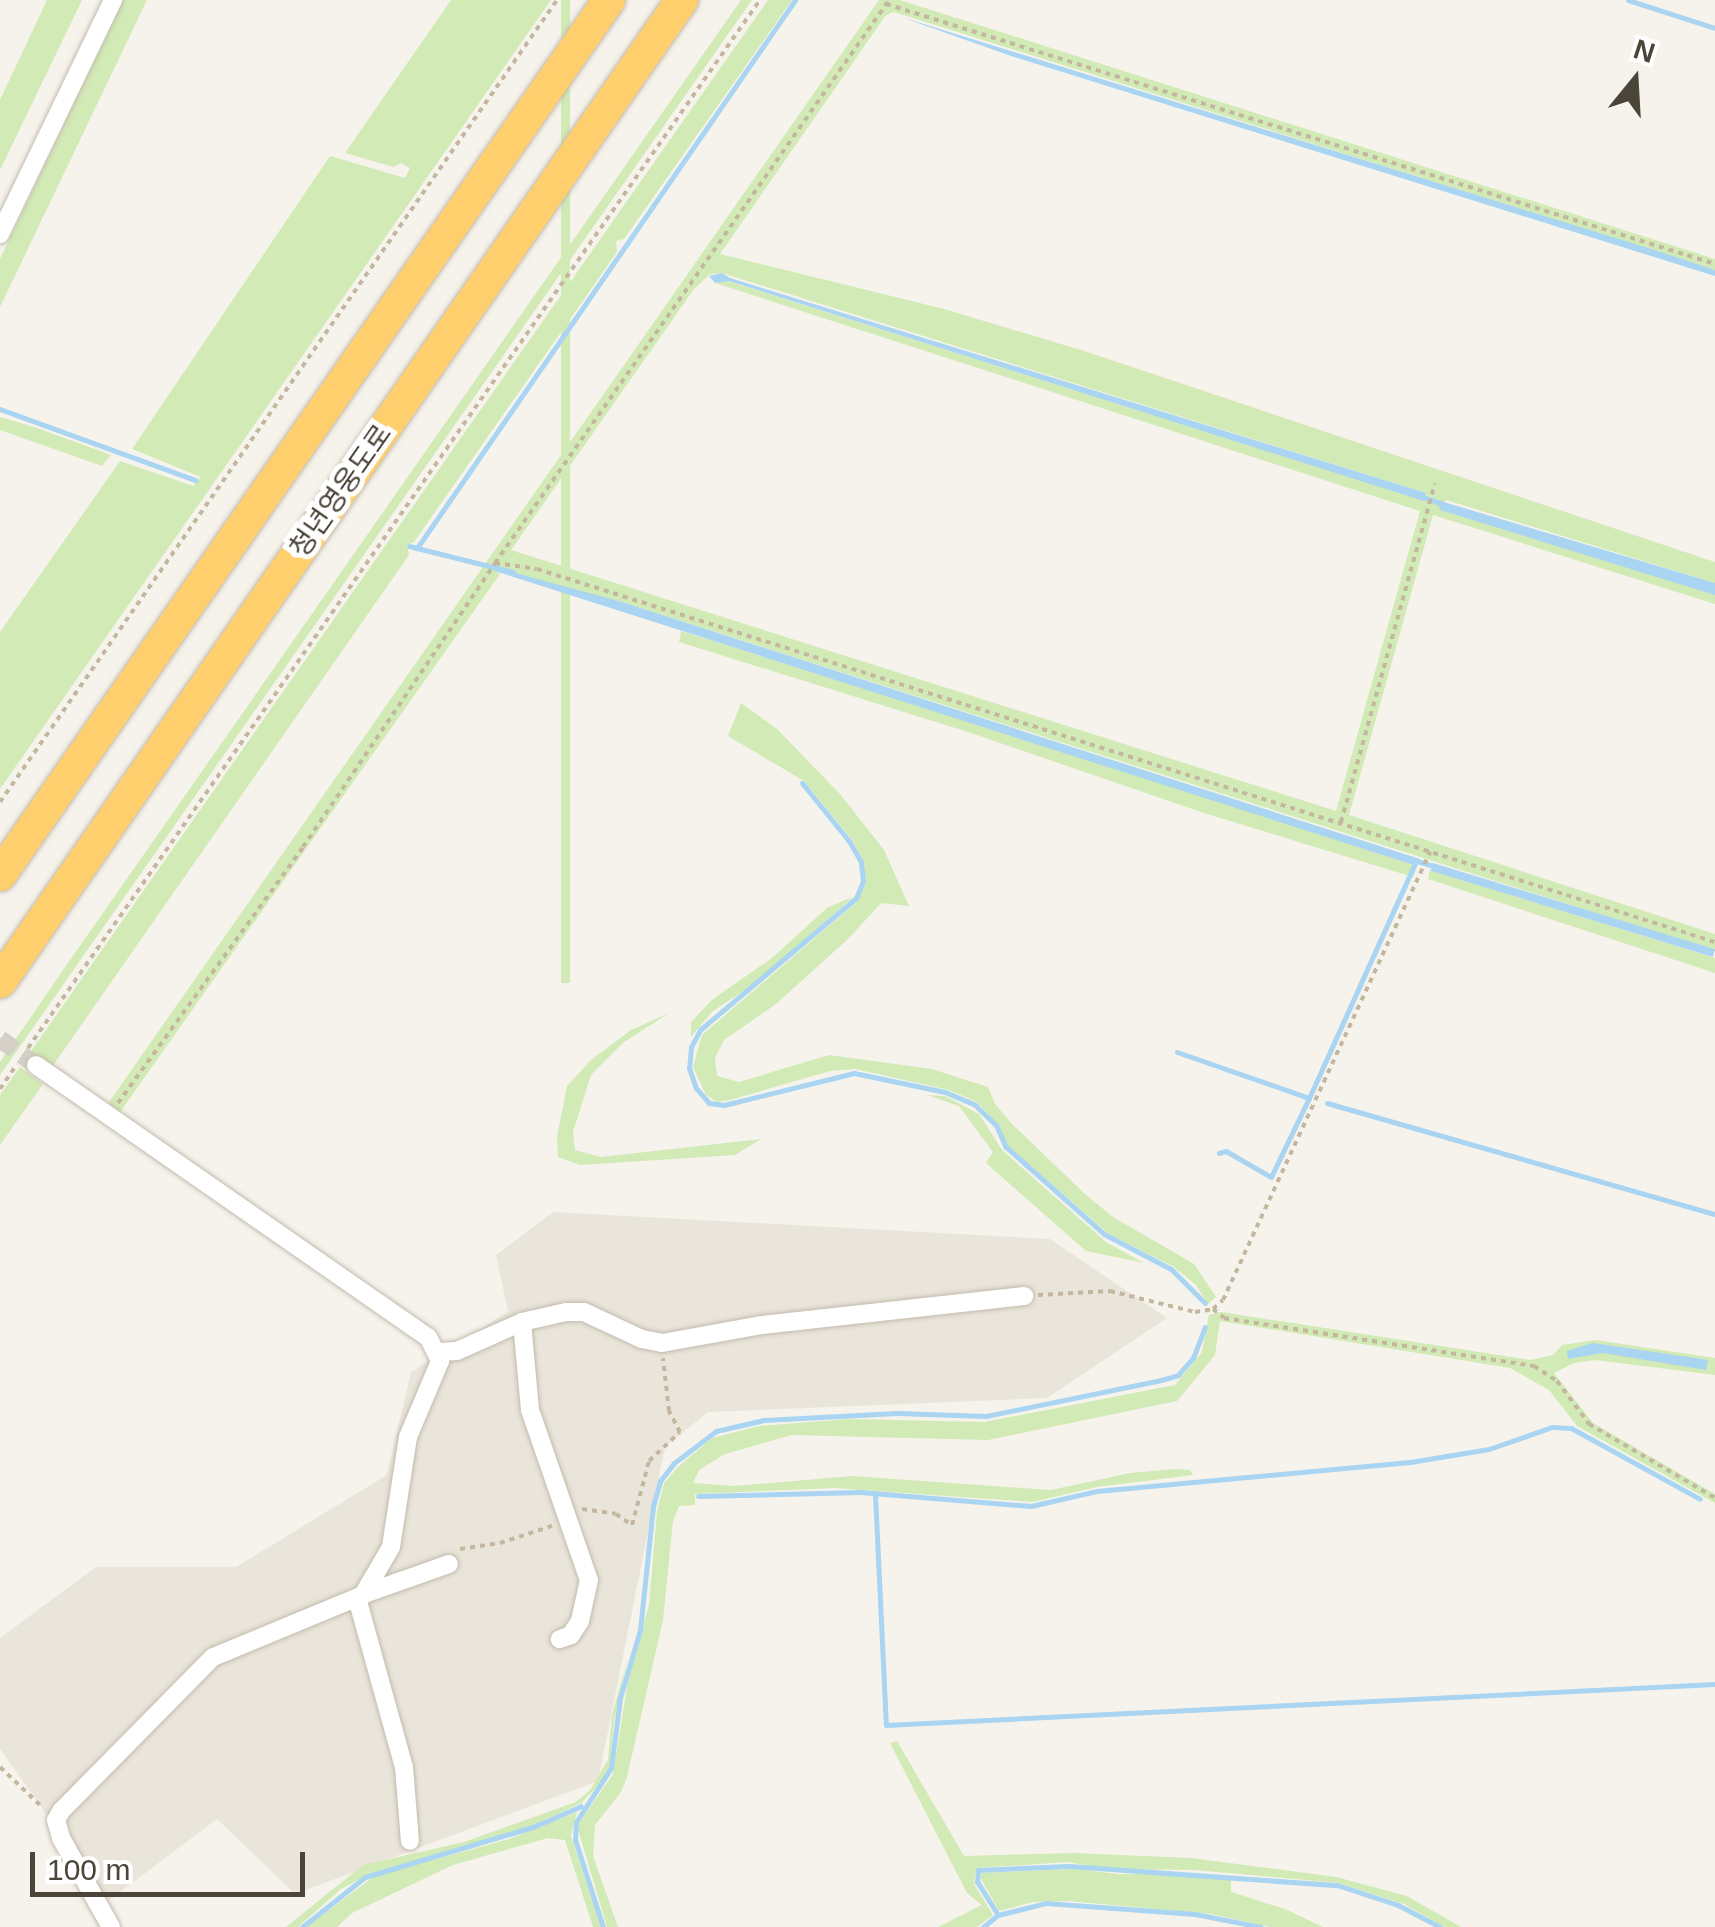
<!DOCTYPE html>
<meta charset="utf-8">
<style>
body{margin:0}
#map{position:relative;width:1715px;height:1927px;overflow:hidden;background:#f6f3ec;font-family:Arial,"Noto Sans KR",sans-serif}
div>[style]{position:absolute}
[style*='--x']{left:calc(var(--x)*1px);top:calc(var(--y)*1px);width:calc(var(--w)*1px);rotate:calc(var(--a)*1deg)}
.residential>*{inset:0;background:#eae5da}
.green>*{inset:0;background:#d2eab5;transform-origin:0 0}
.water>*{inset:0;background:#a9d4f2;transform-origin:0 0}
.stream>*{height:5px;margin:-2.5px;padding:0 2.5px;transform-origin:2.5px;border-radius:2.5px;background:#a9d4f2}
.minor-tunnel>*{height:18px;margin-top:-9px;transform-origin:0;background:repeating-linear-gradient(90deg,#d4d0c8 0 18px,transparent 0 27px)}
.path>*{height:4px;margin-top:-2px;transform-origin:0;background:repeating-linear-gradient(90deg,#c4b79f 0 5px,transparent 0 10px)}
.roads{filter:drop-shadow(0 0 2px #c2bbae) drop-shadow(0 0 2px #c2bbae)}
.minor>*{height:18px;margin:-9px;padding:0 9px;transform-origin:9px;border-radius:9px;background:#fff}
.motorway>*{height:32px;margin:-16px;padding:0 16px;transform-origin:16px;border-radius:16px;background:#ffcf6e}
span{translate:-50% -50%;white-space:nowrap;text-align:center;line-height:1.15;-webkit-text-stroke:10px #fff;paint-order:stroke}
.street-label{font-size:28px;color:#4b4439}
.north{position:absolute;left:1585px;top:30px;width:100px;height:100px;-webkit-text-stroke:8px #fff;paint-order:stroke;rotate:18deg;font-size:28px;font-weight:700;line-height:40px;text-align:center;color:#4b4439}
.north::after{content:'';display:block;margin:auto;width:35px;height:45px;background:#4b4439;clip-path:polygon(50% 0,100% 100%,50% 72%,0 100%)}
.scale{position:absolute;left:30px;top:1852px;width:275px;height:45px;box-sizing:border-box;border:5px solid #4b4439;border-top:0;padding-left:12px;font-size:30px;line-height:35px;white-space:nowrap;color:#4b4439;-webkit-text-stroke:8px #fff;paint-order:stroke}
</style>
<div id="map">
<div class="residential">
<div style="clip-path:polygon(553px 1212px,1050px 1239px,1167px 1318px,1047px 1398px,708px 1412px,665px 1447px,598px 1781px,295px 1894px,217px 1819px,108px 1901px,0 1749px,0 1638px,96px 1567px,236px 1567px,387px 1475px,411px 1372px,508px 1312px,496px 1255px)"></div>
</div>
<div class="green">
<div style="clip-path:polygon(47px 0,82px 0,0 170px,0 100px)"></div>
<div style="clip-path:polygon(123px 0,147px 0,0 307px,0 259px)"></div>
<div style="clip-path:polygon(451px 0,551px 0,0 789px,0 632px,120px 461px,193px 486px,201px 477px,132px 449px,330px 156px,405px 178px,410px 168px,401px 163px,393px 167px,345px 153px)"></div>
<div style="left:561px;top:0;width:9px;height:983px"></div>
<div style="clip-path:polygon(741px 0,752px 0,0 1075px,0 1062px,70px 960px)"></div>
<div style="clip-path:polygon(768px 0,792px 0,624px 239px,616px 241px,617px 252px,414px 542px,407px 545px,409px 555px,52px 1067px,29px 1054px)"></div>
<div style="clip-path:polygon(evenodd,879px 0,900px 0,1715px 259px,1715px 270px,894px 12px,886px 15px,720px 254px,944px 309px,1081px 350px,1715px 562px,1715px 583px,1446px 500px,1440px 510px,1614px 560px,1715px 595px,1715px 604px,1433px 515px,1349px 815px,1715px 934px,1715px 951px,622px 602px,496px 572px,500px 574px,118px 1115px,107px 1105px,879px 0,722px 273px,1426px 493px,1423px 500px,728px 281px,715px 283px,1420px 511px,1336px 811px,511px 550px,694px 289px,710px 274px,722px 273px)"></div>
<div style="clip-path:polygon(0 417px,37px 428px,111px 455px,102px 466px,0 430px)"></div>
<div style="clip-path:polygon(681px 631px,1041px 744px,1417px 866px,1413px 877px,1204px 813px,968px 732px,679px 642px)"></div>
<div style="clip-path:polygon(741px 703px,777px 729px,840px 794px,884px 850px,909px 906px,881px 903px,848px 939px,776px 1004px,724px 1040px,715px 1058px,717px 1076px,739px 1082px,829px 1055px,932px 1069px,988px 1087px,995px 1104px,1011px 1123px,1084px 1193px,1113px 1217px,1194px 1264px,1216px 1297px,1208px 1304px,1196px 1285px,1174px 1267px,1109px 1234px,1009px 1147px,992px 1118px,977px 1102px,949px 1090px,855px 1069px,830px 1071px,730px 1100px,717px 1102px,706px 1095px,693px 1067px,702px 1035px,858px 901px,866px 883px,864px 862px,853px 841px,804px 781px,728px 736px)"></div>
<div style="clip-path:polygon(1430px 870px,1715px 958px,1715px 973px,1428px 879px)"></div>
<div style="clip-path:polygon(853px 897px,756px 983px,713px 1011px,691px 1037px,691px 1022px,713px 999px,772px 958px,828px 907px)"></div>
<div style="clip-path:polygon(669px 1013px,624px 1042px,591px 1075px,573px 1132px,575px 1150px,601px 1157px,761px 1139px,735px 1155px,580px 1165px,558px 1157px,557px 1137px,567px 1086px,591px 1060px,631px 1030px)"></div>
<div style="clip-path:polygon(20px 1067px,43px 1084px,0 1145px,0 1095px)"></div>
<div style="clip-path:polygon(927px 1095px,945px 1096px,979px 1114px,1002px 1150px,1106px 1242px,1144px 1263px,1086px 1251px,986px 1163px,993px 1152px,959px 1106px)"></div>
<div style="clip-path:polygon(1221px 1312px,1531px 1360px,1553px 1355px,1562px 1345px,1596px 1340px,1715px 1358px,1715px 1375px,1595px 1360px,1574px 1363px,1554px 1373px,1593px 1423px,1715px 1494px,1715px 1503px,1577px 1426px,1549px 1390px,1510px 1368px,1220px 1321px,1215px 1355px,1177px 1401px,988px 1440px,792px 1435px,725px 1454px,699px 1470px,693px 1483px,734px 1486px,852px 1476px,1051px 1490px,1130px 1473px,1176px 1469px,1190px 1470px,1193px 1475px,1097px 1487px,1033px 1502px,834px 1488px,695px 1494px,695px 1505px,679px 1506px,673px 1521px,663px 1620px,627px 1777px,621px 1792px,595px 1825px,593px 1856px,618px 1927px,607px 1927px,577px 1826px,613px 1774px,629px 1675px,649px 1605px,657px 1512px,664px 1483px,678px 1467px,712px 1438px,759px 1426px,848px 1419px,985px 1422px,1175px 1385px,1202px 1352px,1209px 1315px)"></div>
<div style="clip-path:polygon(628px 1658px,614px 1720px,610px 1767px,605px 1779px,581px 1803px,532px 1826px,369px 1874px,341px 1889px,298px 1927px,286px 1927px,363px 1865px,464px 1842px,576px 1802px,590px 1790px,608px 1760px,612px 1715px)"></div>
<div style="clip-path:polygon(897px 1741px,964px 1856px,1074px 1853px,1191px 1858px,1336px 1877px,1407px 1896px,1461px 1927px,1444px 1927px,1404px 1904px,1338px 1883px,1196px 1870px,1108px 1869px,1068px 1862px,976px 1868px,974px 1884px,993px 1915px,977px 1927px,938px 1927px,982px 1905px,967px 1893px,890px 1743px)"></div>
<div style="clip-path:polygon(577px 1812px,571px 1836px,601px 1927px,593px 1927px,565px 1840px,548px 1838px,453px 1865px,352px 1913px,337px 1927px,306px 1927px,375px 1876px,509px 1839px)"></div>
<div style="clip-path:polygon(1073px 1869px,1118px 1874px,1198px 1874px,1231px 1880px,1231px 1892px,1285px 1909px,1323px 1927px,1270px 1927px,1211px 1914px,1068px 1901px,1033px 1902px,999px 1911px,980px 1877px,982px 1873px)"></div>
</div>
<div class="water">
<div style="clip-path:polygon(901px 17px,1661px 252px,1715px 270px,1715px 276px,1011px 56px)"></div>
<div style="clip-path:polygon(722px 273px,730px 278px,1426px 493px,1424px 501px,729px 281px,715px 283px,709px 276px)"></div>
<div style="clip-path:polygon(1437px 500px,1715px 583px,1715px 595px,1440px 510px)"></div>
<div style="clip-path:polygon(501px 569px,622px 602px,1420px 859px,1417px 866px,495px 571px)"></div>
<div style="left:1433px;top:863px;width:295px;height:8px;rotate:17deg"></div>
<div style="clip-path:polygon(1593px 1343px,1708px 1360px,1706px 1370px,1603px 1353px,1568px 1359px,1567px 1351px)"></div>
</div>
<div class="stream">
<div style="--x:1628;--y:0;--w:91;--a:17.8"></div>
<div style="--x:0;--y:409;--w:208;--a:20"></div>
<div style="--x:1420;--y:496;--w:24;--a:19"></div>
<div style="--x:409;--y:546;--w:107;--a:14"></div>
<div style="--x:417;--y:548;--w:666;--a:-55.4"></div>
<div style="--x:802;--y:783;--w:75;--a:51"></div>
<div style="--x:849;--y:841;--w:24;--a:60"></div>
<div style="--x:861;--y:862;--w:19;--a:84"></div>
<div style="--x:863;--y:881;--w:18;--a:112"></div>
<div style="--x:856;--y:898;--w:204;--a:139.8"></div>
<div style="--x:700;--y:1030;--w:19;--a:118"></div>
<div style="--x:691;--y:1047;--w:21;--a:95"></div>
<div style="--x:689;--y:1068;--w:21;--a:71"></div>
<div style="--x:696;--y:1088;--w:20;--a:49"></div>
<div style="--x:709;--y:1103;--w:15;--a:8"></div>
<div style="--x:724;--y:1105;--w:134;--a:-13.8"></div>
<div style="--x:854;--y:1073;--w:93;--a:11.8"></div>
<div style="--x:945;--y:1092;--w:33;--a:23"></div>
<div style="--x:975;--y:1105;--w:29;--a:44"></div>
<div style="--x:996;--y:1125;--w:24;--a:66"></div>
<div style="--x:1006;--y:1147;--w:131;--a:41.6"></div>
<div style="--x:1104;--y:1234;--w:76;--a:27.6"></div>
<div style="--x:1171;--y:1269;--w:48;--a:45"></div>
<div style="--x:1414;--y:860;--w:24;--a:17"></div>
<div style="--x:1177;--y:1052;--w:140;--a:19.2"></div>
<div style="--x:1309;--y:1098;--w:258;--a:-65.7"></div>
<div style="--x:1327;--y:1103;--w:404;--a:16"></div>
<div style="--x:1219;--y:1153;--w:7;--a:-16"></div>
<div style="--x:1226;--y:1151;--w:52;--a:30"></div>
<div style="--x:1271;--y:1177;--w:88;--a:-64.3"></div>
<div style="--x:875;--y:1494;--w:231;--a:87.3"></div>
<div style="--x:886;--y:1725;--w:830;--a:-2.83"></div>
<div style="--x:698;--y:1496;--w:162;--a:-1.4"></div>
<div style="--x:860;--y:1492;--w:172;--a:4.7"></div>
<div style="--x:1031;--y:1506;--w:68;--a:-12.8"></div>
<div style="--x:1097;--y:1491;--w:314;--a:-5.3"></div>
<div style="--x:1410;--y:1462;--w:80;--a:-9.3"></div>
<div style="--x:1489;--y:1449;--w:67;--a:-19.2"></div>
<div style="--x:1552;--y:1427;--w:19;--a:3"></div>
<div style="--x:1571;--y:1428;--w:147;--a:28.8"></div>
<div style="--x:998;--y:1915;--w:39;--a:-122"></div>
<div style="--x:977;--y:1882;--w:12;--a:-85"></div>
<div style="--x:978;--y:1870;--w:91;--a:-2.5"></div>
<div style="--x:1069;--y:1866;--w:269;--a:4.1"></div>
<div style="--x:1337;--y:1885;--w:64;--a:18.2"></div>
<div style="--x:1398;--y:1905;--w:47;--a:27.6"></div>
<div style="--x:302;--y:1927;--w:80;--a:-38.4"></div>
<div style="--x:365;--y:1877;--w:175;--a:-16.6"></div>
<div style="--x:533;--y:1827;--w:52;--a:-23.6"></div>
<div style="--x:603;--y:1927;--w:91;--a:-107.8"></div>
<div style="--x:575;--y:1840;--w:18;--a:-87"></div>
<div style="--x:576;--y:1822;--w:64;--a:-57.1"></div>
<div style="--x:611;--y:1768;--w:71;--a:-82.7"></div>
<div style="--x:620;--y:1698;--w:71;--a:-73.6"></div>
<div style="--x:640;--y:1630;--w:125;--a:-84"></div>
<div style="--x:653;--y:1506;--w:26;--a:-74"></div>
<div style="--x:660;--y:1481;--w:23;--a:-52"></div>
<div style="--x:674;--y:1463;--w:53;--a:-37.3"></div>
<div style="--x:716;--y:1431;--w:49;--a:-12.9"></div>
<div style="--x:764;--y:1420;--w:133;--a:-3"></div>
<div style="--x:897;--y:1413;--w:89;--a:1.9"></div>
<div style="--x:986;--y:1416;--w:179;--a:-11.6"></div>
<div style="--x:1161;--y:1380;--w:18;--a:-16"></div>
<div style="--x:1178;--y:1375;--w:23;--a:-49"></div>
<div style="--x:1193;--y:1358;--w:33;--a:-69"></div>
<div style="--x:983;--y:1927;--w:19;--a:-39"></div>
<div style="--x:998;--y:1915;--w:49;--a:-14"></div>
<div style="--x:1046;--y:1903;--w:149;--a:4.2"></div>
<div style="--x:1195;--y:1914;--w:67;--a:11.1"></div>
</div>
<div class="minor-tunnel">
<div style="--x:0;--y:1039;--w:44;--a:35.8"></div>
</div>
<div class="path">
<div style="--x:886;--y:4;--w:869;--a:17.41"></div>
<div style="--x:495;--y:563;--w:42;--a:8.1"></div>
<div style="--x:537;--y:569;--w:1236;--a:17.57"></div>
<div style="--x:0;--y:802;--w:976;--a:-55.22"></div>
<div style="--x:1341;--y:822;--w:351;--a:-74.5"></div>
<div style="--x:28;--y:1048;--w:1278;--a:-55.07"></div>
<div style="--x:0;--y:1089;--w:30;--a:-56"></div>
<div style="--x:118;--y:1103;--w:316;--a:-54.1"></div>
<div style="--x:303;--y:847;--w:343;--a:-55.9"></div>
<div style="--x:495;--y:563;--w:687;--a:-55.01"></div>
<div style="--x:1038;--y:1295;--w:72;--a:-3.2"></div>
<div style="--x:1110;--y:1291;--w:88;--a:13.9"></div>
<div style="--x:1195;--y:1312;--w:18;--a:-9"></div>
<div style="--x:1213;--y:1309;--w:13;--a:-42"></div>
<div style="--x:1223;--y:1300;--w:494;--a:-65.2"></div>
<div style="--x:1213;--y:1309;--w:14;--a:39"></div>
<div style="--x:1224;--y:1318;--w:314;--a:8.8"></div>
<div style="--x:1534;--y:1366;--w:27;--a:33"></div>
<div style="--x:1557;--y:1381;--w:54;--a:53.3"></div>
<div style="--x:1589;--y:1424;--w:146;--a:30.4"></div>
<div style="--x:582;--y:1509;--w:34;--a:8"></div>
<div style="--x:616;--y:1514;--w:19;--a:35"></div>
<div style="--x:632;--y:1525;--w:66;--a:-75.1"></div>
<div style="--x:649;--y:1461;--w:42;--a:-43.1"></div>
<div style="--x:680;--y:1432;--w:24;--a:-118"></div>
<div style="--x:669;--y:1411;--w:53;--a:-96.5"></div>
<div style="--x:460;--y:1549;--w:40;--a:-8.5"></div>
<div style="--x:500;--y:1543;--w:55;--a:-18.1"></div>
<div style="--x:0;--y:1767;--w:57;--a:43.6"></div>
</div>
<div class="roads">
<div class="minor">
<div style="--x:0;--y:234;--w:260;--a:-64.2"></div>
<div style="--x:36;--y:1065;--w:477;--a:34.8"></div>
<div style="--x:428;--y:1337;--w:27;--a:63"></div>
<div style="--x:440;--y:1361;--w:82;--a:112.8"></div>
<div style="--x:408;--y:1437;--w:111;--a:98.8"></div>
<div style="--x:391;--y:1547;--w:56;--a:120.3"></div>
<div style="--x:363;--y:1595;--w:162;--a:157.5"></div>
<div style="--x:213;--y:1657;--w:216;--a:134.6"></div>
<div style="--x:61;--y:1811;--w:10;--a:119"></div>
<div style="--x:56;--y:1820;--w:19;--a:74"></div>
<div style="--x:61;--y:1838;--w:102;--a:60.7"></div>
<div style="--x:522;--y:1322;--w:88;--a:84.8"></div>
<div style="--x:530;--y:1410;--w:180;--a:70.9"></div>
<div style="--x:589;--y:1580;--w:42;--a:102.4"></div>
<div style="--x:580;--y:1621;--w:17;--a:123"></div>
<div style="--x:571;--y:1635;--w:12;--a:160"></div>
<div style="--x:439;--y:1352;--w:18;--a:-3"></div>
<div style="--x:457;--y:1351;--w:71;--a:-24"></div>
<div style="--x:522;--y:1322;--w:45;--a:-12.8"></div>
<div style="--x:566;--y:1312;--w:18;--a:0"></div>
<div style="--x:584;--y:1312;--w:64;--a:25"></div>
<div style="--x:642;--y:1339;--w:20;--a:11"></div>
<div style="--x:662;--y:1343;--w:102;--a:-10.2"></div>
<div style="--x:762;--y:1325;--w:264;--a:-6.3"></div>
<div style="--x:364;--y:1594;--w:90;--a:-19.4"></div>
<div style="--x:357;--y:1598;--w:175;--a:74.5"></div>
<div style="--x:404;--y:1767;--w:74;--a:85.4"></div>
</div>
<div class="motorway">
<div style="--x:0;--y:875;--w:1066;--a:-55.16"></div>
<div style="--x:0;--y:982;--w:1196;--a:-55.22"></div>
</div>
</div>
<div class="street-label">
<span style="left:341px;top:491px;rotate:-55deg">청년영웅도로</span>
</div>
<div class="north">N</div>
<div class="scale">100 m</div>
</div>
